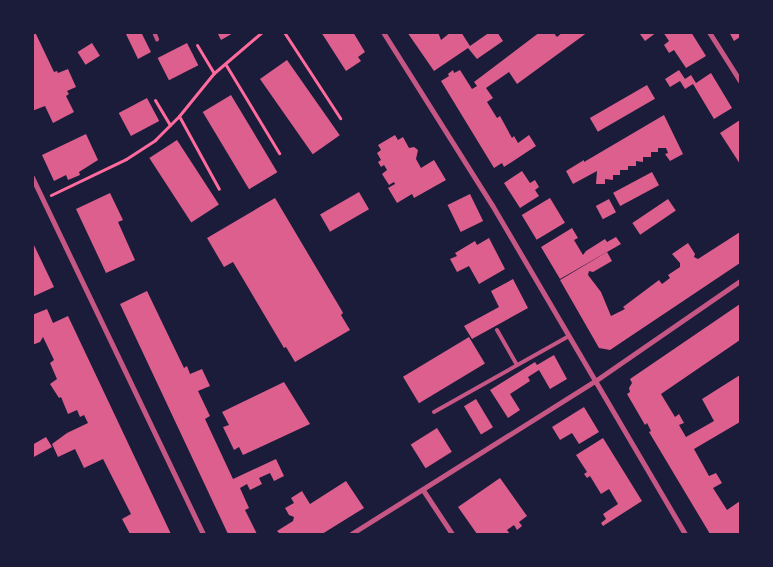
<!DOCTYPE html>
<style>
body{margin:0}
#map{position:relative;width:773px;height:567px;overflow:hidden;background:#1b1b3a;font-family:"Alegreya Sans",sans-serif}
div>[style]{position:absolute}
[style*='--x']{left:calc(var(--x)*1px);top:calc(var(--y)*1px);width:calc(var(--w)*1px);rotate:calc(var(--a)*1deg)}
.building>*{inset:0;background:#dd5f8e;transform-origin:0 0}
.path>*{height:3px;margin:-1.5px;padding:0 1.5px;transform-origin:1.5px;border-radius:1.5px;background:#ff6b9d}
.service>*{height:4px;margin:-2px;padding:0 2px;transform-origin:2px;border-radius:2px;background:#c65784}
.minor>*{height:5px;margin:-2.5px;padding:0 2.5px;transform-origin:2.5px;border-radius:2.5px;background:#c65784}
span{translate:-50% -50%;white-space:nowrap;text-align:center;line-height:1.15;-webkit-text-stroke:4.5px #1b1b3a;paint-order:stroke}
.frame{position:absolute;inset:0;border:34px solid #1b1b3a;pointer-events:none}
</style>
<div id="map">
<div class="building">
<div style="clip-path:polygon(32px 32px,35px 32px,54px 72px,57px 71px,58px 73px,68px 69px,76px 87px,67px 91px,69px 94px,66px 96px,74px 112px,53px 123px,45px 106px,32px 111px)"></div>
<div style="clip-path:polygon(125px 32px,141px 32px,151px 52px,138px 59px)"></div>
<div style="clip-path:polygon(217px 32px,235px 32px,221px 40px)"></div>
<div style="clip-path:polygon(321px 32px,353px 32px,365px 52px,358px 57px,361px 61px,346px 71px)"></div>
<div style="clip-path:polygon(407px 32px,438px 32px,441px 40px,451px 32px,461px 32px,470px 46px,490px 32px,497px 32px,503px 41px,477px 59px,468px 48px,434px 71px)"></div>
<div style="clip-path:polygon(540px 32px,553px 32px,557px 37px,563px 32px,588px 32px,517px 84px,509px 72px,486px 88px,493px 98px,487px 102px,497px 118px,500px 116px,512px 138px,514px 136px,518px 143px,529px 135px,536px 146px,504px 167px,502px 163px,494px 168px,441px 81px,449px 76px,448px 74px,453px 70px,454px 73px,460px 70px,472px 89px,477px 86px,474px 82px)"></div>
<div style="clip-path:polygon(643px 32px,657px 32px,645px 41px,640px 34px)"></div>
<div style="clip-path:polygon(663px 32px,691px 32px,706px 56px,686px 68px,674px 50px,669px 53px,664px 45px,669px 41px)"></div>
<div style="clip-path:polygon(729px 32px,740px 32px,740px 37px,734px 41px)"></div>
<div style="left:92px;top:43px;width:15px;height:17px;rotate:58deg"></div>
<div style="left:187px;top:43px;width:25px;height:33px;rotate:63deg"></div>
<div style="left:287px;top:60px;width:92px;height:33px;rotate:55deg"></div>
<div style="clip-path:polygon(679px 70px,685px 79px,691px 75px,696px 83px,711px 73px,732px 108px,714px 119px,693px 84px,685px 89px,680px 81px,670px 87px,665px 79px)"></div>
<div style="left:647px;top:85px;width:16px;height:66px;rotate:60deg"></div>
<div style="left:231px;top:95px;width:90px;height:33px;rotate:59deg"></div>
<div style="left:147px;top:98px;width:26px;height:32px;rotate:62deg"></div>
<div style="clip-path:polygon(664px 115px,683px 154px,670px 161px,665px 154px,668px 153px,666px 148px,658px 148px,658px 152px,651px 152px,651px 157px,643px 157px,643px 162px,636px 161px,636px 166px,628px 166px,628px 170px,620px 170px,620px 175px,613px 175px,613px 180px,605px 179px,605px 184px,596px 184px,597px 171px,573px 184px,566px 171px,584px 160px,584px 162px)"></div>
<div style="clip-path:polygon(740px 120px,740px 164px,720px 133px)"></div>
<div style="clip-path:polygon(86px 134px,98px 160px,79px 172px,80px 175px,68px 180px,66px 175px,54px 181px,42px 155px)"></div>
<div style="clip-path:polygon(395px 135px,398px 140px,403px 137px,409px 148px,414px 147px,418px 150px,416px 159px,421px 168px,434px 160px,446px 180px,414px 198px,412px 194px,397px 203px,388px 188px,395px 184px,394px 182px,389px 185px,382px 174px,387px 170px,384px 165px,381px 167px,378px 162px,381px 160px,377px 153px,381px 150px,378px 145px)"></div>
<div style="left:177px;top:140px;width:77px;height:33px;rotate:57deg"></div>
<div style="clip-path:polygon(522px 171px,530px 183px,535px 180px,539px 187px,535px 190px,539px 196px,520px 208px,504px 183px)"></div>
<div style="left:652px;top:172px;width:15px;height:44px;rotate:62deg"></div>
<div style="left:359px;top:192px;width:20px;height:45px;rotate:60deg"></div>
<div style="clip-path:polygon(110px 193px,123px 220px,118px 222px,135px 260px,106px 273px,76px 209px)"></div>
<div style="left:470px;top:194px;width:30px;height:25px;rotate:64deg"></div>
<div style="clip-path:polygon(275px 198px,342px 311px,343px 313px,341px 315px,350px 330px,295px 362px,286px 347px,284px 348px,233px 262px,224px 267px,207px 238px)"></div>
<div style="left:550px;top:198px;width:29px;height:33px;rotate:59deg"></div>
<div style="left:609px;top:199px;width:15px;height:15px;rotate:62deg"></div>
<div style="left:668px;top:199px;width:14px;height:43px;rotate:56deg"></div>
<div style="clip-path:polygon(572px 228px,578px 238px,574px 240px,583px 255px,586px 251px,605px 239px,607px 242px,616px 237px,621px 244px,560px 279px,541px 247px)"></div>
<div style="clip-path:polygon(740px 232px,740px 263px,610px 350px,599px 348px,560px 280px,607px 252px,612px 261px,593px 272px,589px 271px,588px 275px,601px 292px,611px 316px,625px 309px,623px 307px,659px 280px,662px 284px,670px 278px,668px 275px,680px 267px,680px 263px,672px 254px,688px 243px,695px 254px,694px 257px,698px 259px)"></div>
<div style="clip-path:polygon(489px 238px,505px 269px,479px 284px,469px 266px,457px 272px,450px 259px,457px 256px,455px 253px,475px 241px,477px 245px)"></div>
<div style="clip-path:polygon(32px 241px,54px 287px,32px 297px)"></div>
<div style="clip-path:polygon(513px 279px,528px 308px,472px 339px,464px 326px,499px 307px,491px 291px)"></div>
<div style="clip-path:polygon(147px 291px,184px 368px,187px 366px,190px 374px,202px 369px,210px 386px,198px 391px,210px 416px,205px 419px,233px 479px,276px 459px,284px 476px,274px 481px,270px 473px,259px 478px,262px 484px,250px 490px,247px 484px,240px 488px,249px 508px,245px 510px,257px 534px,228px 534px,120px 304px)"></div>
<div style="clip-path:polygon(740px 304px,740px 340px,661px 394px,675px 417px,679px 414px,684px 423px,679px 425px,686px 437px,714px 421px,702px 399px,740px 375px,740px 422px,694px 449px,709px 476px,716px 473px,722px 483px,713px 488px,727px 510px,740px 501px,740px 534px,710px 534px,649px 432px,651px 431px,647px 423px,645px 425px,627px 394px,630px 392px,629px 388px,632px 383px,630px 379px)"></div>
<div style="clip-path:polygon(47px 309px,53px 323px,68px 316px,171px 534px,130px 534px,122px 519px,131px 514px,103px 459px,84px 468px,75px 449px,58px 457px,52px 444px,67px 433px,88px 423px,84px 415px,80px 417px,77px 410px,68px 414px,61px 397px,59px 398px,50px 384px,57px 379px,50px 363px,54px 360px,43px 337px,40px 342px,32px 345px,32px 315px)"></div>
<div style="left:469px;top:337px;width:31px;height:77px;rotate:59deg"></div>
<div style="clip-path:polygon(554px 355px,567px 379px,550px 389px,539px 370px,528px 377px,530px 381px,510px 394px,520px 410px,508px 418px,490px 390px,535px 362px,537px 365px)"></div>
<div style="clip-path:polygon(284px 382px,310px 424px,243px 455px,239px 447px,234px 450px,223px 427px,229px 425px,222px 412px)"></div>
<div style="left:476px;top:399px;width:33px;height:14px;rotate:59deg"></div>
<div style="clip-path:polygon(584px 407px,599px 432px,579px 444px,572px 433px,560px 440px,552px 427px)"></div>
<div style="left:437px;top:428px;width:28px;height:31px;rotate:58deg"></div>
<div style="clip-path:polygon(46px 437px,52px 447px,32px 458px,32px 445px)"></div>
<div style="clip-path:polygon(603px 438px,642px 501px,603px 526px,601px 523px,606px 519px,603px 514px,618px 504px,609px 489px,601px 494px,590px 476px,587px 478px,584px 474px,587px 472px,576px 455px)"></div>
<div style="clip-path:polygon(500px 478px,527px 516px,519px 522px,522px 526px,517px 530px,514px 525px,507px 530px,510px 534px,477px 534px,458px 507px)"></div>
<div style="clip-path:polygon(346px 481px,364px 508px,322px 534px,276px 534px,279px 533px,277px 531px,293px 521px,294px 517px,289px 515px,285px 508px,294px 503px,291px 498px,302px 491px,310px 504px)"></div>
</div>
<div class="path">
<div style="--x:284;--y:32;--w:103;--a:56.9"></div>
<div style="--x:197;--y:45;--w:33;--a:59"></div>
<div style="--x:226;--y:65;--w:103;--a:58.9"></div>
<div style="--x:155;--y:100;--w:29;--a:59"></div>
<div style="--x:179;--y:116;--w:83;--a:61.3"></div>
<div style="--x:51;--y:195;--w:83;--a:-25.6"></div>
<div style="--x:126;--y:159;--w:35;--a:-33"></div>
<div style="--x:155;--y:140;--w:34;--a:-45"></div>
<div style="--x:179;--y:116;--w:55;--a:-50.9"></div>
<div style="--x:214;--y:73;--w:63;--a:-40.5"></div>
</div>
<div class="service">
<div style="--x:154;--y:32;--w:8;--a:67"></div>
<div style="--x:497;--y:330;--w:40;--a:60.3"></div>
<div style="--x:434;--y:412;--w:155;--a:-29.4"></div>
</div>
<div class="minor">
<div style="--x:383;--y:32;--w:204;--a:57.8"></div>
<div style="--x:492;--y:205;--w:381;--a:59.6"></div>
<div style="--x:709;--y:32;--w:58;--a:57.7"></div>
<div style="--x:32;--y:177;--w:396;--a:64.4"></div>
<div style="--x:423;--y:490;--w:53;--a:56.6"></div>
<div style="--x:351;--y:534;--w:288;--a:-32.1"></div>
<div style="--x:595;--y:381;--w:176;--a:-34.6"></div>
</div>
<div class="frame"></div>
</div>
